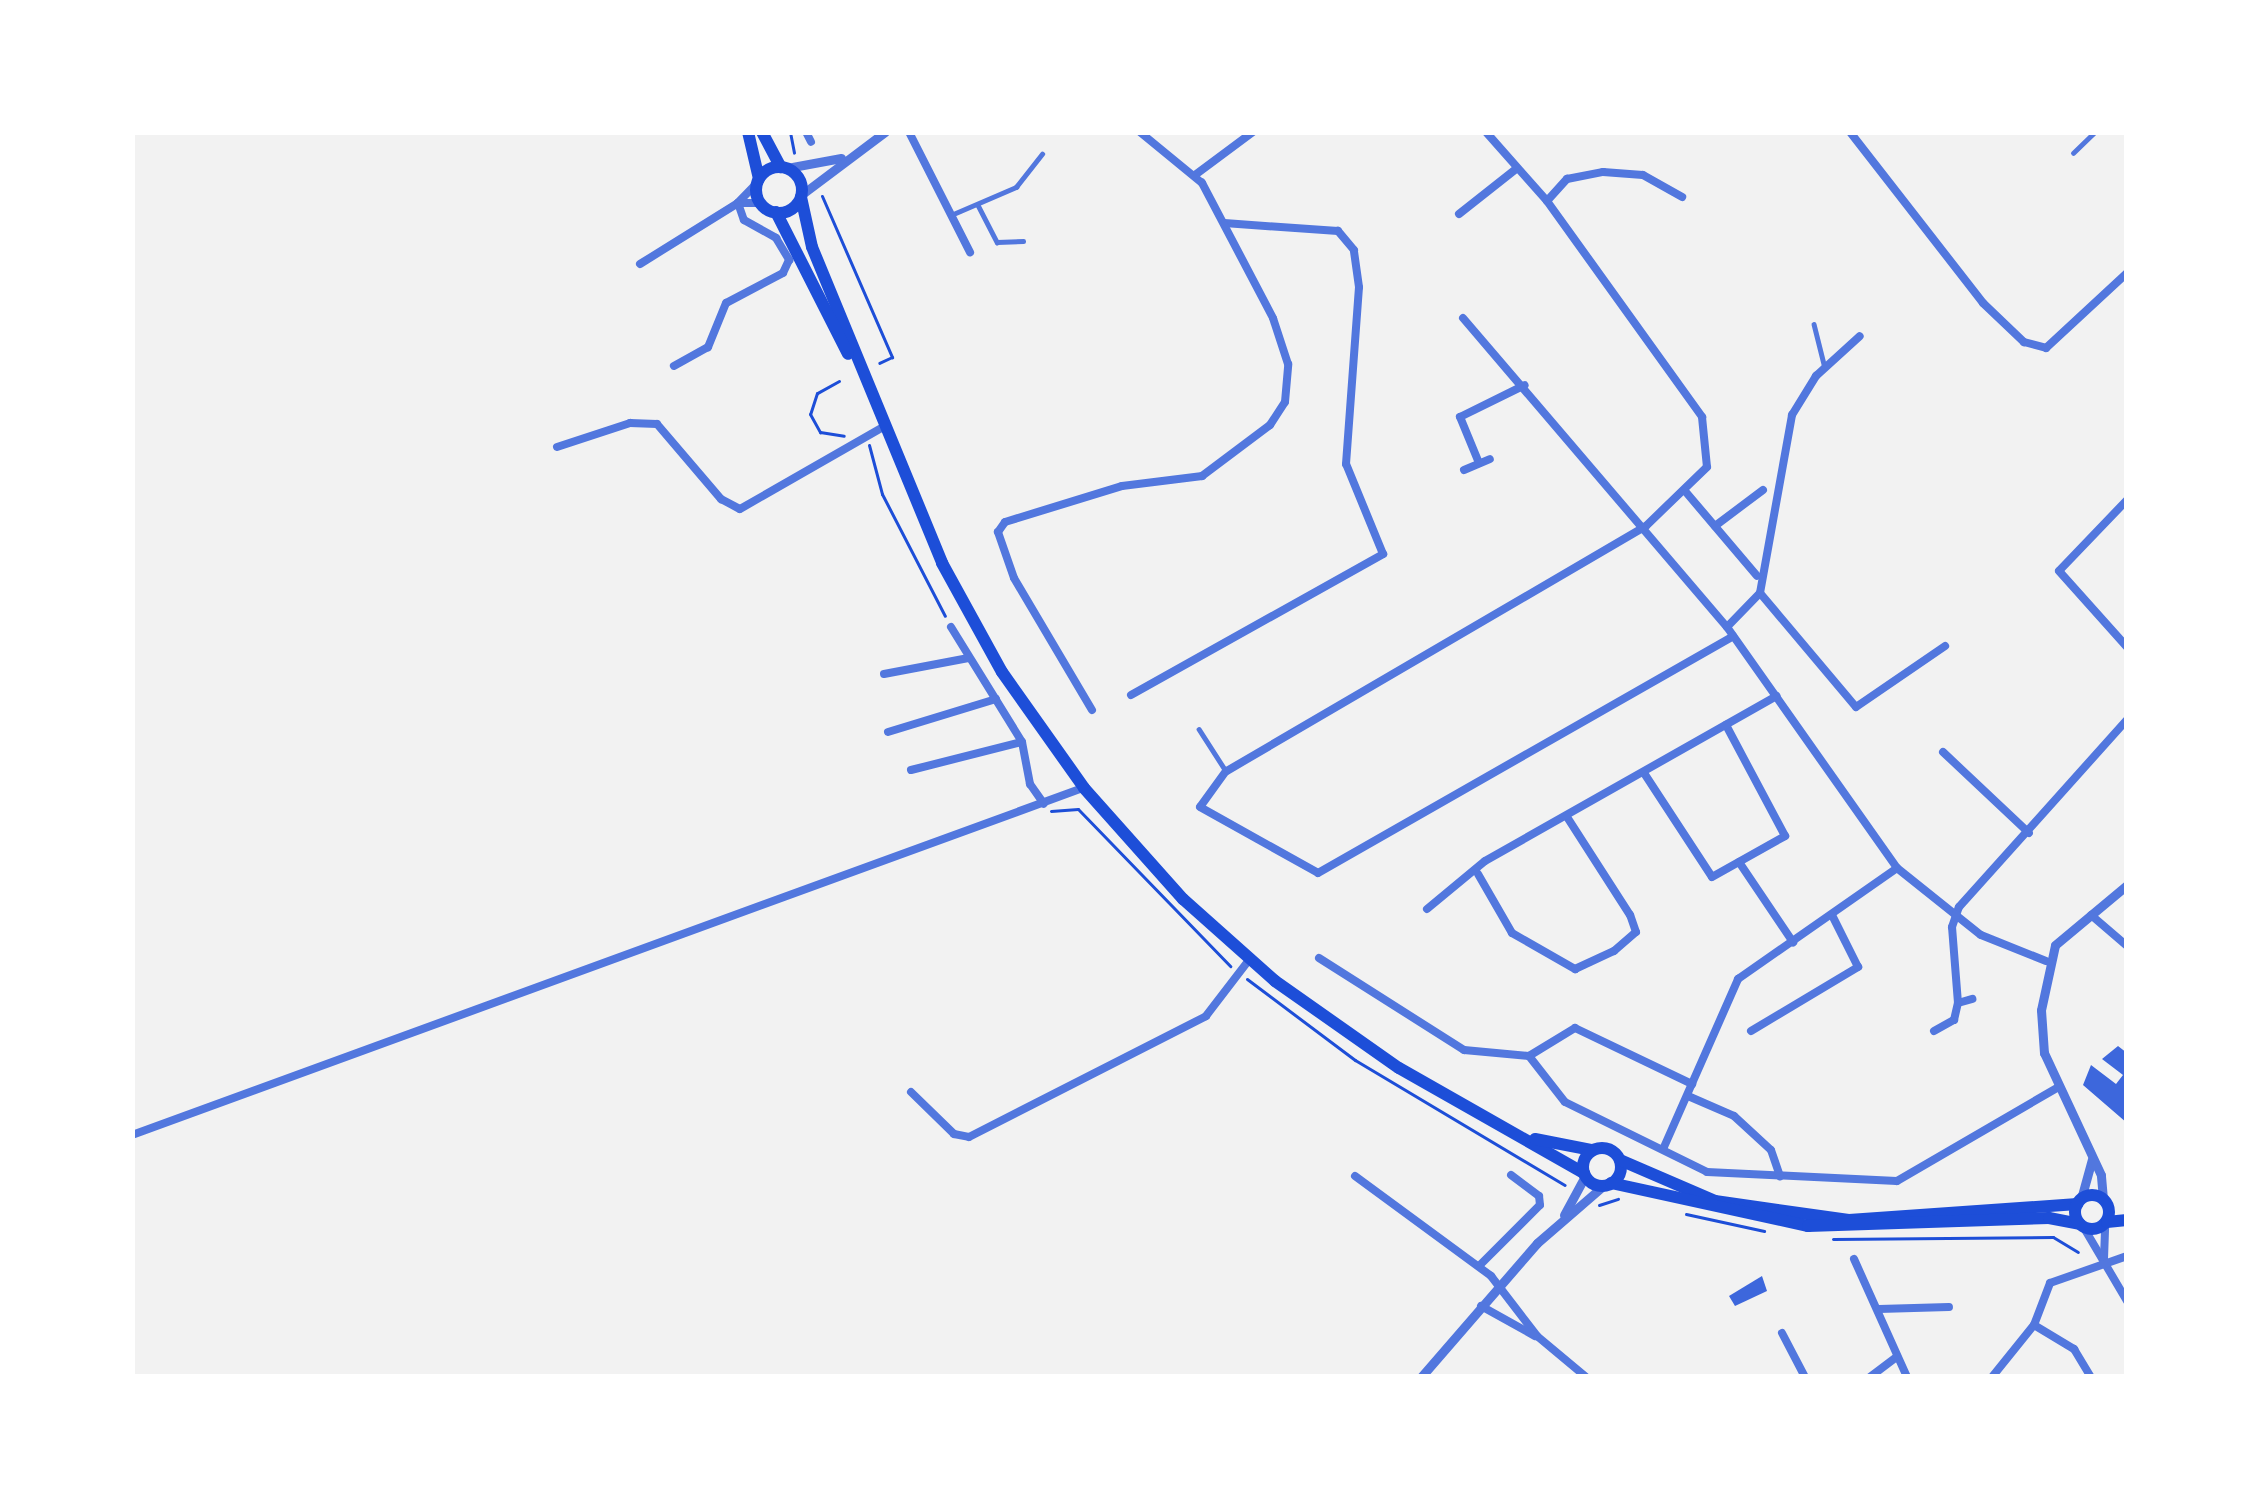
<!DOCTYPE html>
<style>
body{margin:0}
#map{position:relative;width:2259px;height:1509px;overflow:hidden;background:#f2f2f2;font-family:Helvetica,sans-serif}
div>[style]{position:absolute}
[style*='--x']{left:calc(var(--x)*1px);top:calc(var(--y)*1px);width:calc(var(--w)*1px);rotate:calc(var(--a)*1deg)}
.building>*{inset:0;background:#3d67dc}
.path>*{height:3px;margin:-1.5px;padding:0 1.5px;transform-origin:1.5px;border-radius:1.5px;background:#1d4ed8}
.service>*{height:4.5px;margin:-2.25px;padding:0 2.25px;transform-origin:2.25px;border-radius:2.25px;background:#5277de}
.minor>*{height:8px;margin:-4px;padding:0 4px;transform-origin:4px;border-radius:4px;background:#5277de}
.tertiary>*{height:9px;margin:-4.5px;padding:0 4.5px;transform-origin:4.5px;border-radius:4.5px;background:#5277de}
.primary>*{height:12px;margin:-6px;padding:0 6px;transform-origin:6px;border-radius:6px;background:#1d4ed8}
.primary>.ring{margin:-6px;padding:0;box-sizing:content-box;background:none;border:12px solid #1d4ed8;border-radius:50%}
span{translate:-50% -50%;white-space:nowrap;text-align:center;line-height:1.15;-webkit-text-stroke:10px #fff;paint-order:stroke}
.frame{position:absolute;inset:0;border:135px solid #fff;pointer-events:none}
</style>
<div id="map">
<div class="building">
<div style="clip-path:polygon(2118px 1046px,2127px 1053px,2127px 1123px,2083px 1085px,2091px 1065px,2116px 1084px,2123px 1075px,2102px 1059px)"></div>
<div style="clip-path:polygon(1762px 1276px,1767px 1291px,1735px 1306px,1729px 1296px)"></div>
</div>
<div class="path">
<div style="--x:790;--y:132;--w:21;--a:79"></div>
<div style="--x:822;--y:196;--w:176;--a:66.5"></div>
<div style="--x:892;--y:357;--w:14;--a:155"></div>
<div style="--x:839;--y:381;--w:25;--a:151"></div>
<div style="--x:817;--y:393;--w:22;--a:108"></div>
<div style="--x:810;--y:414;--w:21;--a:61"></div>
<div style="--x:820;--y:432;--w:24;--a:9"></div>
<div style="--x:869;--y:445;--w:51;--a:75.1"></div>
<div style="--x:882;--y:494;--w:137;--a:62.7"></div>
<div style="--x:1051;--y:811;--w:27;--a:-4"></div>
<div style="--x:1078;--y:809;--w:219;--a:45.9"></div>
<div style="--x:1247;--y:979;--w:135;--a:36.9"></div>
<div style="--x:1355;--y:1060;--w:244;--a:30.8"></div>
<div style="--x:1599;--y:1205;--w:20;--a:-18"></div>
<div style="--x:1686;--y:1214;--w:80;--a:12.3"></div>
<div style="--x:1833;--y:1239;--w:220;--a:-0.5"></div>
<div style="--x:2053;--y:1237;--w:29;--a:31"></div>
</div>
<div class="service">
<div style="--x:2073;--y:153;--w:30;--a:-44"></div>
<div style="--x:978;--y:205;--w:42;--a:62.8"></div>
<div style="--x:997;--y:242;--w:26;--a:-2"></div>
<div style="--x:951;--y:215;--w:71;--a:-23.3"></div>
<div style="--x:1016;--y:187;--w:42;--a:-51.8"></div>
<div style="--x:1814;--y:324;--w:45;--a:76"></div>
<div style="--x:1199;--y:729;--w:50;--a:57.3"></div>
</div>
<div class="minor">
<div style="--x:806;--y:132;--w:11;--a:63"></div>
<div style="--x:909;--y:132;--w:135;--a:63.1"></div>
<div style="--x:1486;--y:132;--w:92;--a:48.5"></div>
<div style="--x:1547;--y:201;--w:266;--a:54.3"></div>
<div style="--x:1702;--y:417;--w:50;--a:84.3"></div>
<div style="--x:1707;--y:467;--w:85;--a:136"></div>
<div style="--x:1646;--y:526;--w:486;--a:149.7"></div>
<div style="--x:1226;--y:771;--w:44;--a:125.8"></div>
<div style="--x:1200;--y:807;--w:135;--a:29.2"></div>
<div style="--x:1318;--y:873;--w:478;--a:-29.7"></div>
<div style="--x:1850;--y:132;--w:217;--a:52.1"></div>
<div style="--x:1983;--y:303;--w:57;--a:43.6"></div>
<div style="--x:2024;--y:342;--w:23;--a:15"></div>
<div style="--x:2046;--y:348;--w:110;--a:-42.8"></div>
<div style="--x:1195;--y:175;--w:72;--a:-36.6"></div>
<div style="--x:757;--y:183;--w:28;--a:134"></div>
<div style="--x:738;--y:203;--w:22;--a:0"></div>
<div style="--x:1547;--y:201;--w:30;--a:-48"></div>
<div style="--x:1567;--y:179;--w:37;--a:-11"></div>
<div style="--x:1603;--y:172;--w:40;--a:4.3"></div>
<div style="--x:1643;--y:175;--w:45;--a:29.4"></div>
<div style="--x:1459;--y:214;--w:73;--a:-38.3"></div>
<div style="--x:640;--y:264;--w:115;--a:-31.9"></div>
<div style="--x:738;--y:203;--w:18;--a:71"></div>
<div style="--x:744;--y:220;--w:37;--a:29"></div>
<div style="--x:776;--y:238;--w:26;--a:59"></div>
<div style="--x:789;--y:260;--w:14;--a:115"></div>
<div style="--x:783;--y:273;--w:64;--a:152.2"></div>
<div style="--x:726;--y:303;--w:48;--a:112.2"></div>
<div style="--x:708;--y:347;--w:39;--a:151"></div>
<div style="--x:1463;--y:318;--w:406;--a:49.5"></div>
<div style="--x:1727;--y:627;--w:295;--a:54.8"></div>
<div style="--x:1897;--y:868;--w:107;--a:38.6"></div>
<div style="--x:1981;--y:935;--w:70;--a:21.8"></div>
<div style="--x:557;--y:447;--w:77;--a:-18.2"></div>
<div style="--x:630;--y:423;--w:27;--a:2"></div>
<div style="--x:657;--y:424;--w:99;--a:49.5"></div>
<div style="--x:721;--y:499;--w:21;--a:28"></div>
<div style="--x:740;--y:509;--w:165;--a:-29.8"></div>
<div style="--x:1479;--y:463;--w:50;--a:-112.4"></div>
<div style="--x:1460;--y:417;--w:72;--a:-26.2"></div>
<div style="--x:1464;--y:470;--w:28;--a:-23"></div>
<div style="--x:1685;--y:491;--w:111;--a:49.7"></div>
<div style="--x:2127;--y:500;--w:98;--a:133.8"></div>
<div style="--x:2059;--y:571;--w:102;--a:48.2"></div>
<div style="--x:1715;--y:526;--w:60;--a:-36.9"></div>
<div style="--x:1760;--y:593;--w:149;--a:49.9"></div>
<div style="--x:1856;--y:707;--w:108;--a:-34.4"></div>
<div style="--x:951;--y:627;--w:135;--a:58.3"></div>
<div style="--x:1022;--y:742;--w:43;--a:79.2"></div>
<div style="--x:1030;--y:784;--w:24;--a:55"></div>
<div style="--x:1727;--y:627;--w:47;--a:-45.9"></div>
<div style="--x:1760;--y:593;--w:181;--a:-79.8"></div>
<div style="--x:1792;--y:415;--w:46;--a:-58.4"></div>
<div style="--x:1816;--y:376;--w:59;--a:-42.3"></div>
<div style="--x:884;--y:674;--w:86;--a:-10.7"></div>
<div style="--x:1131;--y:695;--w:289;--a:-29.2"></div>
<div style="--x:1383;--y:554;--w:97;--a:-112.3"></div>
<div style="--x:1346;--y:464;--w:177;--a:-85.8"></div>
<div style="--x:1359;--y:287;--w:37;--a:-98"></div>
<div style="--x:1354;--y:250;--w:25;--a:-130"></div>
<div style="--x:1338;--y:231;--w:114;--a:-176"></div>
<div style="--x:1092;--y:710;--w:153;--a:-120.6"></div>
<div style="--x:1014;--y:578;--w:49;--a:-109.2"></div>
<div style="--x:998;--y:532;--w:12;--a:-55"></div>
<div style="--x:1005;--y:522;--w:122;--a:-17.1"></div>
<div style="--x:1122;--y:486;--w:81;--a:-7.1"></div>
<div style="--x:1202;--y:476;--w:85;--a:-36.9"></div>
<div style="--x:1270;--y:425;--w:27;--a:-57"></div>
<div style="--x:1285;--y:402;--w:38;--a:-85"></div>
<div style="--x:1288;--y:364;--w:48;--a:-108.1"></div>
<div style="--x:1273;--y:318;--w:153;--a:-117.7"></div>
<div style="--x:1202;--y:183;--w:80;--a:-140.6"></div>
<div style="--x:888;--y:732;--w:113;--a:-17"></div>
<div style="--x:1943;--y:752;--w:118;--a:43.3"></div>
<div style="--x:911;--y:770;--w:114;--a:-14.2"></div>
<div style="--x:1644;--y:773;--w:124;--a:56.8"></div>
<div style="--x:1712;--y:877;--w:84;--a:-29.3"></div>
<div style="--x:1785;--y:836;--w:126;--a:-118"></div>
<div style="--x:1739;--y:862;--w:97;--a:56"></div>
<div style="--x:1478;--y:874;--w:68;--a:60"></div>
<div style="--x:1512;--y:933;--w:73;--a:29.7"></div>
<div style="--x:1575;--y:969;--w:43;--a:-24.8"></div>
<div style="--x:1614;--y:951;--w:29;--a:-41"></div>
<div style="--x:1636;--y:932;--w:18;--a:-109"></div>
<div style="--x:1630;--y:915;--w:117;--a:-122.7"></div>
<div style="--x:1427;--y:909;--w:75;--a:-39.6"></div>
<div style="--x:1485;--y:861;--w:335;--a:-29.5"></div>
<div style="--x:2091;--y:915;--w:48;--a:40.7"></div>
<div style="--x:1319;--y:958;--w:172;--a:32.4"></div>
<div style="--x:1464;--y:1050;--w:65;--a:5.3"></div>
<div style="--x:1529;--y:1056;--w:58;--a:52"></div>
<div style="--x:1565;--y:1102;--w:158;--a:26.2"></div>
<div style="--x:1707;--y:1172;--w:190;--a:2.7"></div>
<div style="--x:1897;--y:1181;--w:185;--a:-30.2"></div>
<div style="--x:1958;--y:1003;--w:15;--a:-16"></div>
<div style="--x:1751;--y:1031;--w:125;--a:-30.9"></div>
<div style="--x:1858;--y:967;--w:58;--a:-116.6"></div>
<div style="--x:1934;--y:1031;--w:23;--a:-29"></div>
<div style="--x:1954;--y:1020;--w:17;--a:-77"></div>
<div style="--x:1958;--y:1003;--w:76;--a:-94.5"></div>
<div style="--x:1952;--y:927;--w:21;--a:-71"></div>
<div style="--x:1959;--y:907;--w:251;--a:-48.1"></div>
<div style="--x:1529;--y:1056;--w:54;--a:-31.3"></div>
<div style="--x:1575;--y:1028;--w:130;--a:25.6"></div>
<div style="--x:911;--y:1092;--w:60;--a:44.3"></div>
<div style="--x:954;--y:1134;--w:15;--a:11"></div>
<div style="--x:969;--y:1137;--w:266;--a:-27"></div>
<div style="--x:1206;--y:1016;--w:71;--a:-52.5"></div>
<div style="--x:1688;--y:1096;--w:50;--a:23.5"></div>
<div style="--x:1734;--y:1116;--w:50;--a:42.6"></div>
<div style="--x:1771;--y:1150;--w:28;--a:71"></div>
<div style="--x:132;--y:1135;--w:1012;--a:-20.05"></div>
<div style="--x:1664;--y:1147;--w:184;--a:-66.2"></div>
<div style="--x:1738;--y:979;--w:194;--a:-34.9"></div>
<div style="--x:1355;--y:1176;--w:169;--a:36.3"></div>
<div style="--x:1491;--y:1276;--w:76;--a:52.5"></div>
<div style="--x:1537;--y:1336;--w:64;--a:39.9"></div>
<div style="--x:2084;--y:1228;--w:85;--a:59.5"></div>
<div style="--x:1854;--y:1259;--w:129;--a:65.8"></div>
<div style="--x:2104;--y:1259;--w:36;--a:-88"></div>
<div style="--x:1479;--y:1266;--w:86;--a:-45"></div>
<div style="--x:1540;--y:1205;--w:9;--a:-96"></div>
<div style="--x:1539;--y:1196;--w:35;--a:-143"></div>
<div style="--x:1481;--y:1306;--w:62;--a:29.1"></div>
<div style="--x:1879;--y:1309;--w:70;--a:-1.6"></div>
<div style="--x:2034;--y:1325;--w:47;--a:31"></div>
<div style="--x:2074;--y:1349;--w:33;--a:59"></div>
<div style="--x:1782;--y:1333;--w:50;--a:62.4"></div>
<div style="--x:1870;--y:1377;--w:34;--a:-37"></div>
<div style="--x:1992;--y:1377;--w:67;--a:-51.1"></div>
<div style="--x:2034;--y:1325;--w:45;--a:-69.1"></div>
<div style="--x:2050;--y:1283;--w:82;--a:-19.3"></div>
</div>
<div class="tertiary">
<div style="--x:787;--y:168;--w:55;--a:-10.5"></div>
<div style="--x:801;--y:195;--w:105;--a:-36.9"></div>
<div style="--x:2081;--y:1199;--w:41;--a:-74.6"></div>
<div style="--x:2103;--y:1199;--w:24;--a:-95"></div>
<div style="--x:2101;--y:1175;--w:135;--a:-115"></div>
<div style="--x:2044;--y:1053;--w:43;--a:-94"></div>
<div style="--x:2041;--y:1010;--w:66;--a:-77.8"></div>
<div style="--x:2055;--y:945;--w:94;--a:-39.8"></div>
<div style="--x:1564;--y:1215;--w:44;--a:-61.7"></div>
<div style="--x:1421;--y:1377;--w:177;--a:-49.1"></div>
<div style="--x:1537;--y:1243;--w:87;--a:-40.8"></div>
</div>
<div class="primary">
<div style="--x:748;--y:132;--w:48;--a:76.8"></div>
<div style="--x:762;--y:132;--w:40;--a:62"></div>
<div class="ring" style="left:756px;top:167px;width:34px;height:34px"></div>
<div style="--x:801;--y:197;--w:51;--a:77.6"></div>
<div style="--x:812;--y:247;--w:342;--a:67.6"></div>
<div style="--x:942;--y:563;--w:124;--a:61.2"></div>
<div style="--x:1002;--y:672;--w:142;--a:54.7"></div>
<div style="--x:1084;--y:788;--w:149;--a:48.3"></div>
<div style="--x:1183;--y:899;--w:123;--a:41.7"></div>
<div style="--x:1275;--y:981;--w:151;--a:35.1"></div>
<div style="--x:1399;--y:1068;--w:213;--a:29.6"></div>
<div style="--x:776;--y:212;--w:159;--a:63.1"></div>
<div style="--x:1535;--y:1139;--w:57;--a:11.1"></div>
<div class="ring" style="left:1583px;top:1148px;width:26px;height:26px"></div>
<div style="--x:1620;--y:1160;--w:103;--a:23.3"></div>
<div style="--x:1715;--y:1201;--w:135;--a:8.1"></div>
<div style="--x:1849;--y:1220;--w:229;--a:-4"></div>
<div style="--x:1611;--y:1183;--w:202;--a:12.3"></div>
<div style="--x:1808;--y:1226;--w:241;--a:-1.9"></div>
<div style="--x:2049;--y:1218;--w:31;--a:11"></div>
<div class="ring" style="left:2075px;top:1195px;width:22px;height:22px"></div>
<div style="--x:2107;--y:1222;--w:20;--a:-6"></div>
</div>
<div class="frame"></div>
</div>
